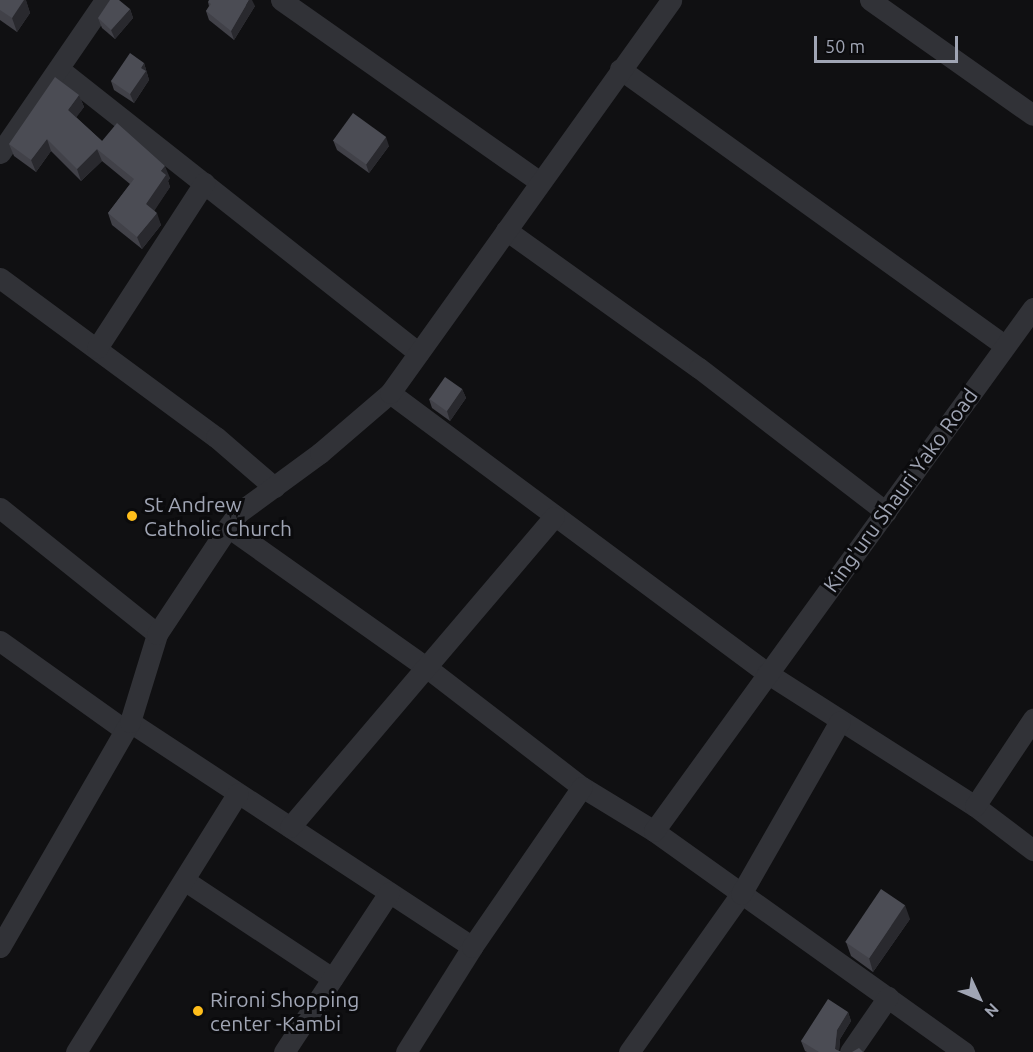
<!DOCTYPE html>
<style>
body{margin:0}
#map{position:relative;width:1033px;height:1052px;overflow:hidden;background:#101012;font-family:Ubuntu,sans-serif}
div>[style]{position:absolute}
[style*='--x']{left:calc(var(--x)*1px);top:calc(var(--y)*1px);width:calc(var(--w)*1px);rotate:calc(var(--a)*1deg)}
.minor>*{height:21px;margin:-10.5px;padding:0 10.5px;transform-origin:10.5px;border-radius:10.5px;background:#313237}
.wall>*{inset:0;background:#414148}
.shaded-wall>*{inset:0;background:#29292e}
.building>*{inset:0;background:#4b4c54;transform-origin:0 0}
.dots>*{width:16px;height:16px;translate:-50% -50%;box-sizing:border-box;border:3px solid #0b0b0d;border-radius:50%}
span{translate:-50% -50%;white-space:nowrap;text-align:center;line-height:1.15;-webkit-text-stroke:6px #0b0b0d;paint-order:stroke}
.street-label{font-size:21px;color:#a0a5b4}
.poi-label{font-size:21px;color:#a0a5b4}
.left{translate:0 -50%;text-align:left}
.north{position:absolute;left:949px;top:968px;width:60px;height:60px;-webkit-text-stroke:4px #0b0b0d;paint-order:stroke;rotate:134deg;font-size:16px;font-weight:700;line-height:24px;text-align:center;color:#a0a5b4}
.north::after{content:'';display:block;margin:auto;width:21px;height:27px;background:#a0a5b4;clip-path:polygon(50% 0,100% 100%,50% 72%,0 100%)}
.scale{position:absolute;left:814px;top:36px;width:144px;height:27px;box-sizing:border-box;border:3px solid #a0a5b4;border-top:0;padding-left:8px;font-size:18px;line-height:21px;white-space:nowrap;color:#a0a5b4;-webkit-text-stroke:4px #0b0b0d;paint-order:stroke}
</style>
<div id="map">
<div class="minor">
<div style="--x:281;--y:0;--w:317;--a:35.1"></div>
<div style="--x:870;--y:0;--w:199;--a:35.2"></div>
<div style="--x:59;--y:69;--w:458;--a:38.3"></div>
<div style="--x:620;--y:69;--w:473;--a:35.7"></div>
<div style="--x:0;--y:153;--w:186;--a:-55.5"></div>
<div style="--x:506;--y:230;--w:237;--a:35.6"></div>
<div style="--x:699;--y:368;--w:236;--a:37.6"></div>
<div style="--x:0;--y:278;--w:268;--a:36.4"></div>
<div style="--x:216;--y:437;--w:77;--a:40.8"></div>
<div style="--x:97;--y:348;--w:197;--a:-57"></div>
<div style="--x:390;--y:393;--w:470;--a:36.6"></div>
<div style="--x:767;--y:673;--w:247;--a:32.6"></div>
<div style="--x:975;--y:806;--w:73;--a:37.2"></div>
<div style="--x:0;--y:508;--w:201;--a:38.7"></div>
<div style="--x:228;--y:527;--w:242;--a:35.3"></div>
<div style="--x:426;--y:667;--w:197;--a:37.6"></div>
<div style="--x:582;--y:787;--w:84;--a:31.4"></div>
<div style="--x:654;--y:831;--w:381;--a:35.5"></div>
<div style="--x:0;--y:641;--w:153;--a:35.5"></div>
<div style="--x:130;--y:722;--w:409;--a:33.3"></div>
<div style="--x:975;--y:806;--w:105;--a:-56.3"></div>
<div style="--x:290;--y:827;--w:407;--a:-49.6"></div>
<div style="--x:654;--y:831;--w:646;--a:-54.07"></div>
<div style="--x:184;--y:880;--w:178;--a:33.5"></div>
<div style="--x:0;--y:947;--w:260;--a:-60"></div>
<div style="--x:130;--y:722;--w:92;--a:-72.9"></div>
<div style="--x:157;--y:634;--w:128;--a:-56.4"></div>
<div style="--x:228;--y:527;--w:17;--a:-54"></div>
<div style="--x:238;--y:513;--w:102;--a:-36.2"></div>
<div style="--x:320;--y:453;--w:92;--a:-40.6"></div>
<div style="--x:390;--y:393;--w:483;--a:-54.4"></div>
<div style="--x:76;--y:1052;--w:305;--a:-58"></div>
<div style="--x:284;--y:1052;--w:191;--a:-56.6"></div>
<div style="--x:406;--y:1052;--w:124;--a:-57.8"></div>
<div style="--x:472;--y:947;--w:194;--a:-55.5"></div>
<div style="--x:629;--y:1052;--w:194;--a:-54.7"></div>
<div style="--x:741;--y:894;--w:199;--a:-60.2"></div>
<div style="--x:850;--y:1052;--w:67;--a:-55.4"></div>
</div>
<div class="wall">
<div style="clip-path:polygon(0 0,26px 1px,30px 13px,17px 32px,0 20px)"></div>
<div style="clip-path:polygon(208px 2px,255px 6px,234px 40px,209px 20px,206px 11px,209px 6px)"></div>
<div style="clip-path:polygon(130px 9px,133px 18px,115px 39px,102px 28px,98px 18px)"></div>
<div style="clip-path:polygon(144px 63px,149px 80px,134px 103px,114px 90px,111px 81px)"></div>
<div style="clip-path:polygon(79px 95px,84px 107px,76px 117px,102px 141px,170px 178px,168px 181px,170px 187px,154px 210px,161px 225px,142px 249px,112px 225px,108px 213px,130px 184px,102px 161px,81px 181px,51px 151px,36px 172px,14px 156px,9px 144px)"></div>
<div style="clip-path:polygon(333px 140px,389px 146px,369px 173px,337px 150px)"></div>
<div style="clip-path:polygon(462px 389px,466px 398px,450px 421px,432px 408px,429px 399px)"></div>
<div style="clip-path:polygon(910px 919px,873px 972px,851px 956px,846px 942px)"></div>
<div style="clip-path:polygon(848px 1012px,851px 1021px,840px 1039px,839px 1051px,841px 1052px,807px 1052px,805px 1051px,801px 1041px)"></div>
</div>
<div class="shaded-wall">
<div style="clip-path:polygon(19px 0,26px 0,30px 13px,17px 32px,12px 18px)"></div>
<div style="clip-path:polygon(249px 0,252px 0,255px 6px,234px 40px,231px 31px)"></div>
<div style="clip-path:polygon(130px 9px,133px 18px,115px 39px,111px 30px)"></div>
<div style="clip-path:polygon(144px 63px,149px 80px,134px 103px,130px 94px,141px 68px)"></div>
<div style="clip-path:polygon(79px 95px,84px 107px,73px 122px,68px 110px)"></div>
<div style="clip-path:polygon(386px 137px,389px 146px,369px 173px,366px 164px)"></div>
<div style="clip-path:polygon(47px 139px,51px 151px,36px 172px,31px 160px)"></div>
<div style="clip-path:polygon(97px 149px,102px 161px,81px 181px,77px 169px)"></div>
<div style="clip-path:polygon(165px 166px,170px 178px,168px 181px,170px 187px,151px 216px,146px 204px,161px 171px)"></div>
<div style="clip-path:polygon(157px 213px,161px 225px,142px 249px,137px 237px)"></div>
<div style="clip-path:polygon(462px 389px,466px 398px,450px 421px,447px 411px)"></div>
<div style="clip-path:polygon(905px 905px,910px 919px,873px 972px,869px 958px)"></div>
<div style="clip-path:polygon(848px 1012px,851px 1021px,840px 1039px,839px 1052px,835px 1049px,837px 1030px)"></div>
</div>
<div class="building">
<div style="clip-path:polygon(0 0,24px 0,12px 18px,0 10px)"></div>
<div style="clip-path:polygon(110px 0,119px 0,130px 9px,111px 30px,98px 18px)"></div>
<div style="clip-path:polygon(209px 0,249px 0,231px 31px,206px 11px,211px 4px,208px 2px)"></div>
<div style="clip-path:polygon(130px 53px,144px 63px,141px 68px,146px 71px,130px 94px,111px 81px)"></div>
<div style="clip-path:polygon(55px 77px,79px 95px,68px 110px,102px 141px,117px 123px,165px 166px,161px 171px,166px 175px,146px 204px,157px 213px,137px 237px,108px 213px,134px 179px,97px 149px,77px 169px,47px 139px,31px 160px,9px 144px)"></div>
<div style="left:353px;top:113px;width:41px;height:34px;rotate:36deg"></div>
<div style="left:445px;top:377px;width:21px;height:27px;rotate:35deg"></div>
<div style="left:881px;top:889px;width:29px;height:64px;rotate:34deg"></div>
<div style="clip-path:polygon(828px 999px,848px 1012px,837px 1030px,835px 1049px,841px 1052px,819px 1052px,801px 1041px)"></div>
<div style="clip-path:polygon(859px 1048px,863px 1052px,852px 1052px)"></div>
</div>
<div class="dots">
<div style="left:132px;top:516px;background:#ffbe1b"></div>
<div style="left:198px;top:1011px;background:#ffbe1b"></div>
</div>
<div class="street-label">
<span style="left:900px;top:490px;rotate:-54deg">King'uru Shauri Yako Road</span>
</div>
<div class="poi-label">
<span class="left" style="left:144px;top:516px">St Andrew<br>Catholic Church</span>
<span class="left" style="left:210px;top:1011px">Rironi Shopping<br>center -Kambi</span>
</div>
<div class="north">N</div>
<div class="scale">50 m</div>
</div>
